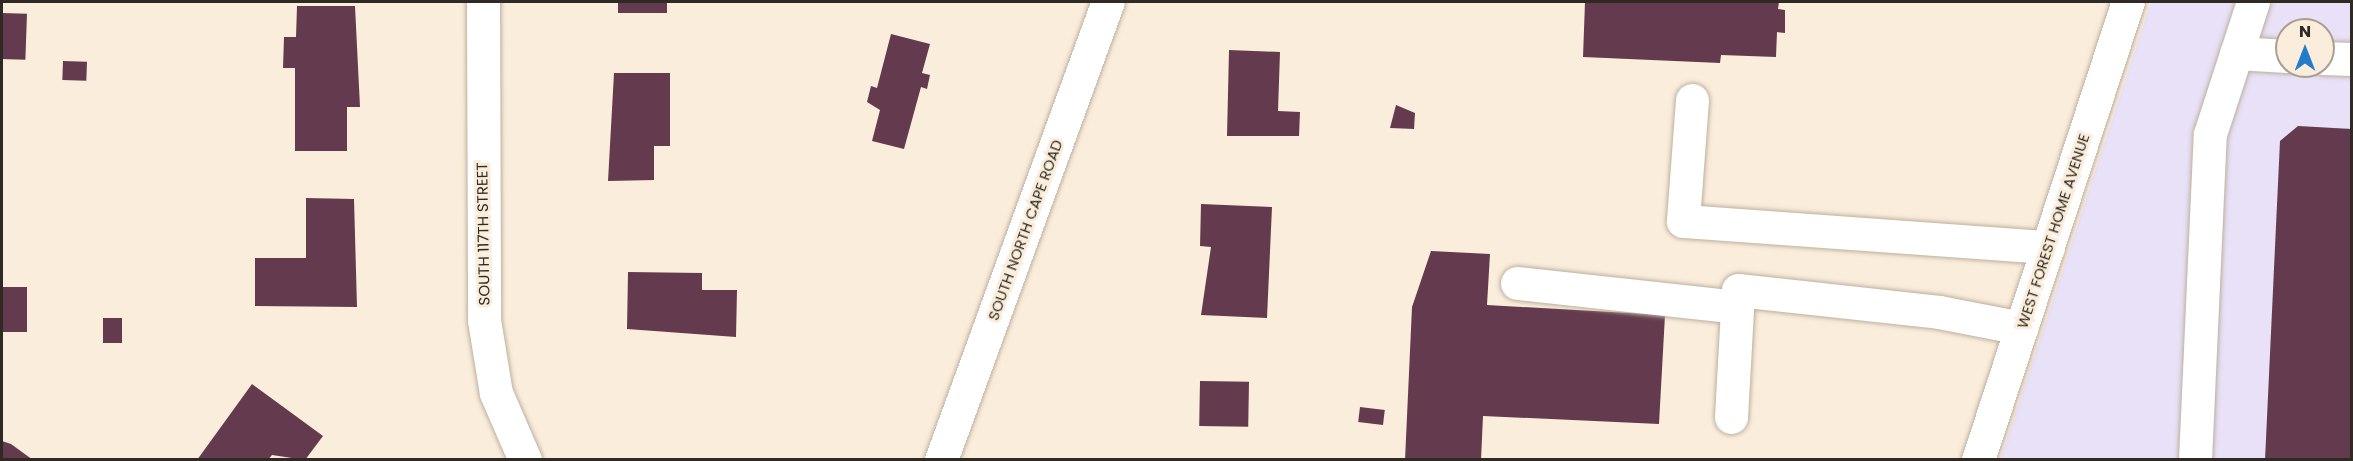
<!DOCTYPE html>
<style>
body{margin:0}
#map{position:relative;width:2353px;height:461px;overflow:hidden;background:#fbeddb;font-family:Poppins,sans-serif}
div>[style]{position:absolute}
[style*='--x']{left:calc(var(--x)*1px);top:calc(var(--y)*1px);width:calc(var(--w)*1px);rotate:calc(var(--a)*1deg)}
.industrial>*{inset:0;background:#e8e1f7}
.building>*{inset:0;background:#643b4e;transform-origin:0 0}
.roads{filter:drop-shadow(0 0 2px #bdb09f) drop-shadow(0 0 2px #bdb09f)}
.minor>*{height:33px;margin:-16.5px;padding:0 16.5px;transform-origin:16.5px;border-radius:16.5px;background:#fff}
.major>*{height:33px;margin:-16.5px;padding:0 16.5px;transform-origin:16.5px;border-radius:16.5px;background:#fff}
span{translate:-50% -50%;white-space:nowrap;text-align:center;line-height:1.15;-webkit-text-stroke:6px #fbeddb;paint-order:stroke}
.street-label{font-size:15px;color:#2f2a23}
.frame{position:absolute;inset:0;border:3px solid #2f2a23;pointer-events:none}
.north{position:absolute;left:2275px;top:18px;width:60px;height:60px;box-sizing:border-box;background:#fbeddb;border:2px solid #a99f91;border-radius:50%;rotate:0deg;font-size:16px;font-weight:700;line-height:24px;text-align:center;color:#2f2a23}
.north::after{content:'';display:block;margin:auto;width:21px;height:27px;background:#237cc9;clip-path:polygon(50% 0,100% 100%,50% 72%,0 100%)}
</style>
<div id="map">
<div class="industrial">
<div style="clip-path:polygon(evenodd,2151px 2px,2351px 2px,2351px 459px,2000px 460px,2151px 2px,2287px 30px,2323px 30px,2323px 66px,2287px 66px,2287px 30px)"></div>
</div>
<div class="building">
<div style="left:618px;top:2px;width:49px;height:11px"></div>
<div style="clip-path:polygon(1585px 2px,1779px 2px,1778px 9px,1785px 10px,1785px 33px,1777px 32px,1776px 57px,1721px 55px,1720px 63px,1583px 57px)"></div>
<div style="clip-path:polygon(297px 6px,355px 6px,360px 107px,347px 107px,347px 151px,295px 151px,295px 68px,283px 68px,284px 37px,296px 37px)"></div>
<div style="left:2px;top:13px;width:25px;height:46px;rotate:2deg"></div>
<div style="clip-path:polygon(891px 34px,930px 44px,922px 73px,930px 75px,927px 89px,921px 87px,904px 149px,872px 141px,880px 110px,867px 102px,871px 86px,877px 88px)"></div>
<div style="clip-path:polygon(1229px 50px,1280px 52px,1278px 111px,1300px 112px,1299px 136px,1227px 136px)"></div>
<div style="left:63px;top:61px;width:24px;height:19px;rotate:2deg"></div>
<div style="clip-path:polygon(614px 73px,670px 73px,670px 146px,654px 146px,654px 180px,608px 181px)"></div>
<div style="clip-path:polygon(1396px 105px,1415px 113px,1414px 129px,1390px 128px)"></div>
<div style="clip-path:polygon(2298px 126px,2352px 129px,2352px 460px,2265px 460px,2280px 141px)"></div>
<div style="clip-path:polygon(306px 198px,354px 199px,357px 307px,255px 306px,255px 258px,306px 258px)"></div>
<div style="clip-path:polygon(1201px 204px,1272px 207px,1267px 318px,1201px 315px,1211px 247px,1200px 246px)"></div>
<div style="clip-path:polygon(1431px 251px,1490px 254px,1487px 305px,1665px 315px,1659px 424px,1483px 416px,1481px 460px,1405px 460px,1412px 307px)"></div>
<div style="clip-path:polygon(628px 272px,702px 273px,702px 290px,737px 290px,736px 337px,627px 329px)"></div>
<div style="left:2px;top:287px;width:25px;height:45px"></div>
<div style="left:103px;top:318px;width:19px;height:25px"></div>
<div style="left:1200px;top:381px;width:49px;height:45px;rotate:1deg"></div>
<div style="clip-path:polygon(252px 384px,323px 436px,305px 460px,272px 455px,268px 460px,197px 460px)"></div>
<div style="left:1360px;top:407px;width:25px;height:15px;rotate:7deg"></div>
<div style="clip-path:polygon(2px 441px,11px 444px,33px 460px,2px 460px)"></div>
</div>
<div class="roads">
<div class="minor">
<div style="--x:483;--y:2;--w:318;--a:89.8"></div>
<div style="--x:484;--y:320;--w:74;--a:80.7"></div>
<div style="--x:496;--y:393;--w:73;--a:66.6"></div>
<div style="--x:2236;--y:53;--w:51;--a:3.4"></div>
<div style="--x:2323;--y:58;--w:29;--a:2"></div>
<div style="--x:1692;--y:100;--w:121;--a:94.3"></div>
<div style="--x:1683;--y:221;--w:366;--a:4.1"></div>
<div style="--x:1517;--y:283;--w:221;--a:6.2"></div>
<div style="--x:1731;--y:417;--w:127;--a:-86.8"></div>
<div style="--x:1738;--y:290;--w:202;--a:6.2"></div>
<div style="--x:1939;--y:312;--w:84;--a:11"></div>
<div style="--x:941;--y:460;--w:487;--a:-70"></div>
<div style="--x:2195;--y:460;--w:326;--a:-87.4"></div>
<div style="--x:2210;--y:134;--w:139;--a:-72"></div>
</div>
<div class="major">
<div style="--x:1978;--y:460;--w:482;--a:-71.9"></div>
</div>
</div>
<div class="street-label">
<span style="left:1025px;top:230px;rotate:-70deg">SOUTH NORTH CAPE ROAD</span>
<span style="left:2053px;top:231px;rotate:-72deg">WEST FOREST HOME AVENUE</span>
<span style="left:483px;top:234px;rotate:-91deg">SOUTH 117TH STREET</span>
</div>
<div class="frame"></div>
<div class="north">N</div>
</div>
